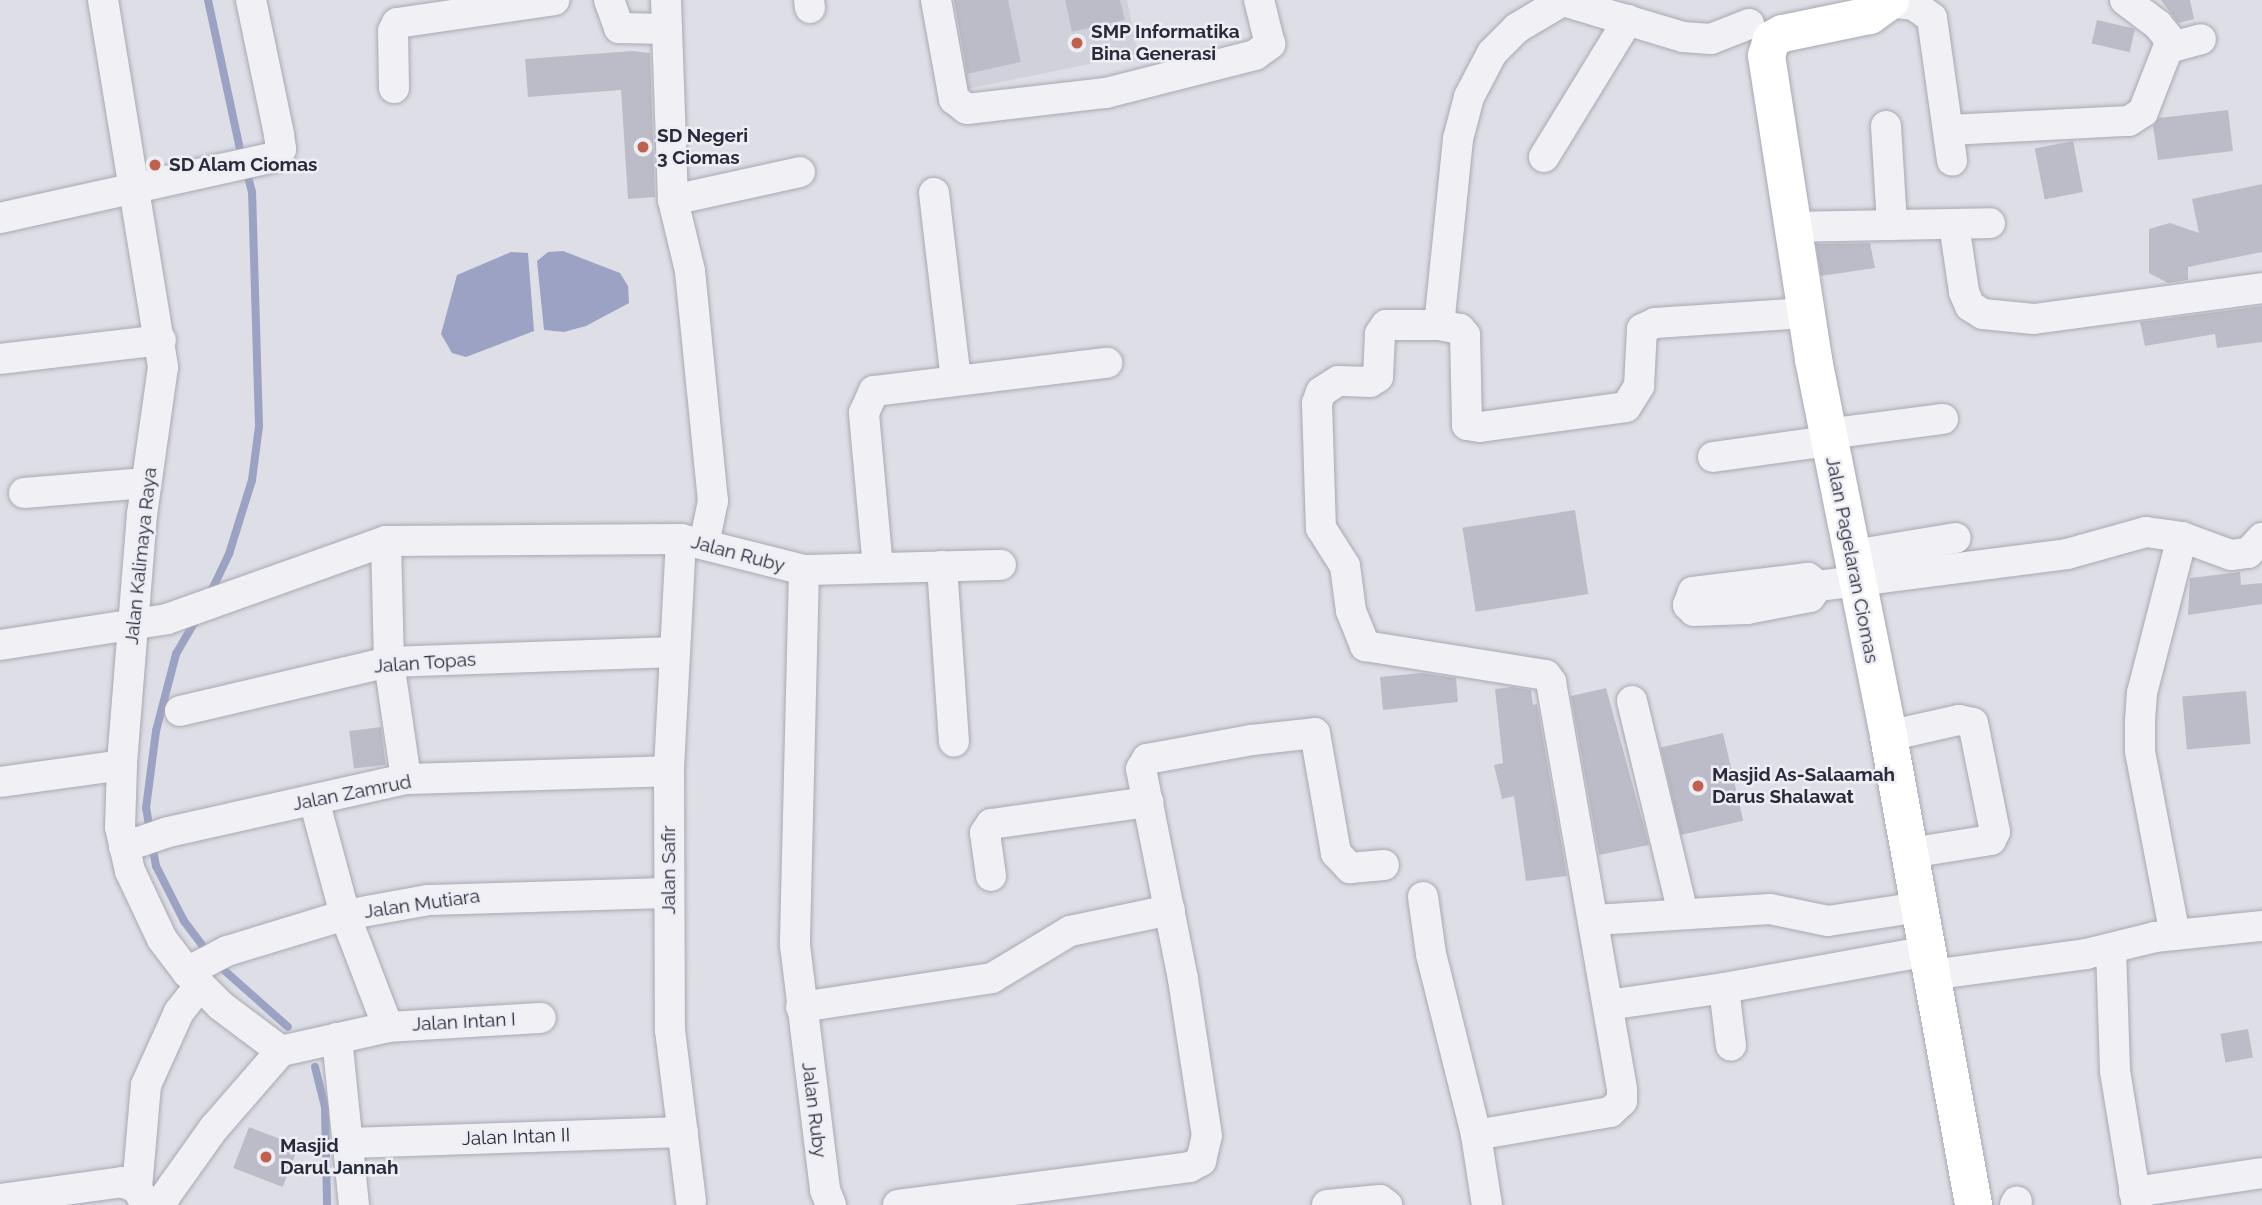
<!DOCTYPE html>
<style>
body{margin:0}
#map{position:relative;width:2262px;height:1205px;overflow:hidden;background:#dedfe6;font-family:Raleway,sans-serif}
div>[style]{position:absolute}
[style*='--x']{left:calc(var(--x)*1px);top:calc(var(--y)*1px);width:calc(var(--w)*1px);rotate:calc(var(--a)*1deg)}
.built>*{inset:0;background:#d0d1db}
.water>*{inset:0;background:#9ca2c3}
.stream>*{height:8px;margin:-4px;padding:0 4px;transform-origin:4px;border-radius:4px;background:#9ca2c3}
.building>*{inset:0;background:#bcbcc8;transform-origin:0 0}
.roads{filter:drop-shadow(0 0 2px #a8a9b3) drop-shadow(0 0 2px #a8a9b3)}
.minor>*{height:30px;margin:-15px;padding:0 15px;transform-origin:15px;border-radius:15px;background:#f0f0f5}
.major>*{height:37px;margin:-18.5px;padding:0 18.5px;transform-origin:18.5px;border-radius:18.5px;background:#fff}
.dots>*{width:19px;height:19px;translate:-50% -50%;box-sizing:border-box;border:4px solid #edeef4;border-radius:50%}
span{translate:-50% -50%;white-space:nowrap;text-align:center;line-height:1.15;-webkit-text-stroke:5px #edeef4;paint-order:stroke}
.poi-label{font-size:19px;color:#292a3b;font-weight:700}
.left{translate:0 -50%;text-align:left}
.street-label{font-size:19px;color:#292a3b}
</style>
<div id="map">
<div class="built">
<div style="clip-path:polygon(951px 0,967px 74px,1021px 62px,1008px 0,1065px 0,1072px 32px,1124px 20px,1120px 0,1127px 0,1138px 54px,962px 90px)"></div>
</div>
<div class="water">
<div style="clip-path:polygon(563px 251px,620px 273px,628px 286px,629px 303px,586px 326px,564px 332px,544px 330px,537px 261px,548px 252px)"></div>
<div style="clip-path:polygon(511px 252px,528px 253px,534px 331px,466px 357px,452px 353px,441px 334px,457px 275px)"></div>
</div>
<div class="stream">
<div style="--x:208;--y:0;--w:162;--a:77.9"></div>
<div style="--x:209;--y:596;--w:47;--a:-64.5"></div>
<div style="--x:229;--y:554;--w:77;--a:-72.7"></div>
<div style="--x:252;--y:480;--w:54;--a:-82.6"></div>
<div style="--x:259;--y:426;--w:234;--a:-91.7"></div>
<div style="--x:252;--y:192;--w:23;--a:-105"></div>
<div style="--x:150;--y:832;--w:24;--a:-99"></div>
<div style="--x:146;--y:808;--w:78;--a:-82.6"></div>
<div style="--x:156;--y:731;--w:80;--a:-75.4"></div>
<div style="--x:176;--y:654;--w:44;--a:-59.9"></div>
<div style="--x:152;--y:845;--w:21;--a:79"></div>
<div style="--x:156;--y:866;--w:62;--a:63"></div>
<div style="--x:184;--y:921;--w:40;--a:53"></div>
<div style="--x:216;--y:963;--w:96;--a:41.6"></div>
<div style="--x:315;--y:1067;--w:41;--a:76"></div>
<div style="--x:325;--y:1107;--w:98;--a:88.8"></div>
</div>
<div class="building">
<div style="clip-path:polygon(954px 0,1008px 0,1021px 62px,967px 74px)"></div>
<div style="clip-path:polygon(1065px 0,1120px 0,1125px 20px,1072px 32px)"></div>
<div style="clip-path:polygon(2161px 0,2190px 0,2194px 19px,2178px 23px)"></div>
<div style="left:2097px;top:20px;width:39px;height:24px;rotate:13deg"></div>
<div style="clip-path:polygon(632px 51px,650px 53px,655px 197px,628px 199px,621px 90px,528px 97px,525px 59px)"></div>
<div style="clip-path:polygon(2228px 110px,2233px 151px,2158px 160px,2153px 126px,2159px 118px)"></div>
<div style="left:2073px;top:141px;width:52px;height:39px;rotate:79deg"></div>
<div style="clip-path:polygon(2262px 184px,2262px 252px,2188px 267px,2188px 280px,2168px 283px,2149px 273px,2149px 229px,2170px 223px,2199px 233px,2192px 199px)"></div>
<div style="clip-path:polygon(1870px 243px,1875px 268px,1821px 276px,1816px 244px)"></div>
<div style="clip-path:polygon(2262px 306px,2262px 342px,2217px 348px,2215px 334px,2145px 346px,2140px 322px)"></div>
<div style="left:1575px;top:510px;width:85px;height:114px;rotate:81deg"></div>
<div style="clip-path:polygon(2240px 572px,2241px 585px,2262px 583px,2262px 604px,2188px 615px,2190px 578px)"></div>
<div style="clip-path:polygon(1422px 673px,1456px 678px,1458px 702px,1383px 710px,1380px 677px)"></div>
<div style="clip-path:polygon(1512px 687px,1531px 690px,1533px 705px,1537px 704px,1567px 876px,1526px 881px,1514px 796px,1502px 799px,1494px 765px,1503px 763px,1495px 689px)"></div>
<div style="clip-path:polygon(1606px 688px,1649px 845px,1599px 855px,1571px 696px)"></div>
<div style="left:2246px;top:691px;width:53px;height:64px;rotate:85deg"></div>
<div style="left:381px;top:727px;width:38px;height:32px;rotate:83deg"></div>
<div style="left:1723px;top:733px;width:90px;height:64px;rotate:77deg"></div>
<div style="left:2248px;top:1029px;width:29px;height:28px;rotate:80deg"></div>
<div style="left:249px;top:1127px;width:53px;height:44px;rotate:21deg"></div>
</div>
<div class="roads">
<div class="minor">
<div style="--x:103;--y:0;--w:372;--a:80.7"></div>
<div style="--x:163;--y:367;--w:148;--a:98.1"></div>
<div style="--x:142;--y:514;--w:252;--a:94.6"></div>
<div style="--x:122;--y:765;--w:62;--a:91.8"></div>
<div style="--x:120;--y:827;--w:45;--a:77.2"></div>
<div style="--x:130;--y:871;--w:75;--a:64.8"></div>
<div style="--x:162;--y:939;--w:41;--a:52.9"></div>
<div style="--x:187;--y:972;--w:48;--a:45"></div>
<div style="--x:221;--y:1006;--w:75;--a:36.9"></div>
<div style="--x:281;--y:1051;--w:110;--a:-12.6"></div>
<div style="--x:388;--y:1027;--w:153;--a:-3.4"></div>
<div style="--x:609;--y:0;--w:30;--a:70"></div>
<div style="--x:619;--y:28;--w:48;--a:1.2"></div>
<div style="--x:666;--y:0;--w:200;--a:88"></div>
<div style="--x:673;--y:200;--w:73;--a:76.5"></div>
<div style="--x:690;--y:271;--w:231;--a:84.3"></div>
<div style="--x:713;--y:501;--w:44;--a:101.8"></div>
<div style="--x:809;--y:0;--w:8;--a:83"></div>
<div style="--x:936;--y:0;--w:101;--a:79.7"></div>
<div style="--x:954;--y:99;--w:16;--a:38"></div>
<div style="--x:967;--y:109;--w:140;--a:-6.6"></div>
<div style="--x:1106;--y:93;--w:154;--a:-14.3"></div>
<div style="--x:1255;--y:55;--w:19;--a:-36"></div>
<div style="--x:1270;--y:44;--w:45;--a:-104"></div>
<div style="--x:1564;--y:0;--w:55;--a:149.2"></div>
<div style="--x:1517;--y:28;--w:35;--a:135"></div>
<div style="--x:1492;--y:53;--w:50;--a:117.6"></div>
<div style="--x:1469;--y:97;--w:43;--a:104.7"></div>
<div style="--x:1458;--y:139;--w:187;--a:95.8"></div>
<div style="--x:1439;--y:325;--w:21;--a:11"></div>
<div style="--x:1460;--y:329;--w:8;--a:50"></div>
<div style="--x:1465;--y:335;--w:90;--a:88.7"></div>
<div style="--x:1467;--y:425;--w:13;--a:9"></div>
<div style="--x:1480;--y:427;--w:147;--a:-7.8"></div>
<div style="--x:1626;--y:407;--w:25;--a:-58"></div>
<div style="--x:1639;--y:386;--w:57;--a:-87"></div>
<div style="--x:1642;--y:329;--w:14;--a:-25"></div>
<div style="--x:1655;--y:323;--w:151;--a:-3.8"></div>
<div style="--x:2125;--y:0;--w:41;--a:37.1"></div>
<div style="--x:2158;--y:25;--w:26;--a:51"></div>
<div style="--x:1563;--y:1;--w:125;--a:16.7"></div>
<div style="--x:1683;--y:37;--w:28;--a:4"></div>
<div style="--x:1711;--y:39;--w:41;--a:-21.5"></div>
<div style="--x:1889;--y:2;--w:25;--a:7"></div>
<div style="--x:1914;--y:5;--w:22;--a:36"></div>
<div style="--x:1932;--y:18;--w:144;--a:82"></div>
<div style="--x:394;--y:88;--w:57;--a:-91"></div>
<div style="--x:393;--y:31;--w:9;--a:-63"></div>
<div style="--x:397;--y:23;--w:159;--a:-8.3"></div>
<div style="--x:1886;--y:126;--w:98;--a:86.5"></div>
<div style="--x:1949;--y:130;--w:180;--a:-2.9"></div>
<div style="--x:2129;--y:121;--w:17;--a:-33"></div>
<div style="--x:2143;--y:112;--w:69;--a:-68.7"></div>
<div style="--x:2168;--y:48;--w:34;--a:-15"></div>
<div style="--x:1544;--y:157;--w:161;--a:-58.5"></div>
<div style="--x:934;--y:193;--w:188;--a:83.3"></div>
<div style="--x:673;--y:200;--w:130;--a:-12.4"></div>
<div style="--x:0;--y:218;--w:282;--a:-12.5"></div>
<div style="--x:275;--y:157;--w:10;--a:-53"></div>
<div style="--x:281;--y:149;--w:15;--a:-98"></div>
<div style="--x:279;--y:134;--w:137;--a:-101.8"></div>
<div style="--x:1954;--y:224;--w:69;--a:81.6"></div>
<div style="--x:1964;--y:292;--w:15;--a:67"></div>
<div style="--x:1970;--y:306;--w:15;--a:32"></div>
<div style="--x:1983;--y:314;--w:51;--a:5.6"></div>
<div style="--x:2034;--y:319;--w:230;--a:-7.7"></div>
<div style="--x:1790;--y:227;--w:200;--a:-1.1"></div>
<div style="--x:1439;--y:325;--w:53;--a:180"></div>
<div style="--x:1386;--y:325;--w:11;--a:124"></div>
<div style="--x:1380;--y:334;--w:43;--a:92.7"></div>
<div style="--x:1378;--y:377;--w:9;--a:148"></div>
<div style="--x:1370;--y:382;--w:32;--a:-178"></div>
<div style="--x:1338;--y:381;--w:20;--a:147"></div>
<div style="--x:1321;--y:392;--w:12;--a:110"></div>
<div style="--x:1317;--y:403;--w:125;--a:88.2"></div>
<div style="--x:1321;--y:528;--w:45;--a:57.7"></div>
<div style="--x:1345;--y:566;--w:45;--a:82.4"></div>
<div style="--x:1351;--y:611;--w:38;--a:68"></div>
<div style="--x:1365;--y:646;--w:183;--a:9.1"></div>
<div style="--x:1546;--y:675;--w:9;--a:54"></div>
<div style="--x:1551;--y:682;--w:414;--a:80.1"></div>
<div style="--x:1622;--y:1090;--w:11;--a:90"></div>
<div style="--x:1622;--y:1101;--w:16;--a:137"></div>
<div style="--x:1610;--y:1112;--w:136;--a:170.3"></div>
<div style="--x:0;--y:359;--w:162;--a:-6.7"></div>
<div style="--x:1827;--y:434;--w:117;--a:-7.4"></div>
<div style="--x:1713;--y:457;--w:117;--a:-7.9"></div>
<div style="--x:24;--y:493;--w:122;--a:-4.7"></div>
<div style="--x:681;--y:539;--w:232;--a:93"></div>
<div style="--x:669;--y:771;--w:259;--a:89.8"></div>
<div style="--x:670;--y:1030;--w:172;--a:83"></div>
<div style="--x:386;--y:541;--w:121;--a:88.6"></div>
<div style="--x:389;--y:662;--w:118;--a:81.7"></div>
<div style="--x:1853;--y:555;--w:104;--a:-9.4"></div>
<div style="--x:942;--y:566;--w:176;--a:86.1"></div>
<div style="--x:878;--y:568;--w:156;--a:-95.2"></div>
<div style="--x:864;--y:413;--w:24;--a:-66"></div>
<div style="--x:874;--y:391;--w:235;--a:-6.9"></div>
<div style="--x:804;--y:570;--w:197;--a:-1.5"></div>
<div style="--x:1818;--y:586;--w:13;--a:-141"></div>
<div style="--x:1808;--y:578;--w:116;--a:173.1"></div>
<div style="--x:1693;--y:592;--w:14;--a:111"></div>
<div style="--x:1688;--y:605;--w:8;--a:45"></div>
<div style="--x:1694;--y:611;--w:53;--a:-2.2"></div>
<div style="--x:1747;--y:609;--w:64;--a:-10.8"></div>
<div style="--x:1810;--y:597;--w:14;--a:-54"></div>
<div style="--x:1818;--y:586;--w:251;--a:-7.3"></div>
<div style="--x:2067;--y:554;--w:82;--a:-15.6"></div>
<div style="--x:2146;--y:532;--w:36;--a:8"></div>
<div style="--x:2182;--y:537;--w:52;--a:20.2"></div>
<div style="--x:2231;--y:555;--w:17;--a:-7"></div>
<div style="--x:2248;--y:553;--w:21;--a:-47"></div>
<div style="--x:0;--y:645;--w:169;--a:-8.8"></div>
<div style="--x:167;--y:619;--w:232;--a:-19.6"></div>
<div style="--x:386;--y:541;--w:295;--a:-0.4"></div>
<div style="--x:681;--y:539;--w:127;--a:14.1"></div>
<div style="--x:804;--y:570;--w:375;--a:91.4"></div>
<div style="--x:795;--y:945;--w:247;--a:83"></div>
<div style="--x:825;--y:1190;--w:16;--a:68"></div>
<div style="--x:1632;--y:701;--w:218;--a:76.5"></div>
<div style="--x:180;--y:711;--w:215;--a:-13.2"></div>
<div style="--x:389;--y:662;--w:286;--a:-2"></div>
<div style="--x:1888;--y:736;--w:73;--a:-12.7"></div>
<div style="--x:1959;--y:720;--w:14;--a:12"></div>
<div style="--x:1973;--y:723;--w:111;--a:78.6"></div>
<div style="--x:1995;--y:832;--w:9;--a:117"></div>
<div style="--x:1991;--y:840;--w:82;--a:170.9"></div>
<div style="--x:0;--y:782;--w:123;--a:-7.9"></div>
<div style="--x:314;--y:800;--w:119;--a:74.9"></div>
<div style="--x:345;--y:915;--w:120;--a:69"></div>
<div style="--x:124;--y:847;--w:46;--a:-18.8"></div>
<div style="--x:168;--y:832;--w:244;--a:-12.6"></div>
<div style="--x:406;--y:779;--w:263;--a:-1.7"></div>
<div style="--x:991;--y:876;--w:43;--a:-97.9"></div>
<div style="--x:985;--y:833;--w:11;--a:-56"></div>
<div style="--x:991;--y:824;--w:159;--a:-8"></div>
<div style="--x:1423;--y:897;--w:58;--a:82"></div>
<div style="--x:1431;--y:954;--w:187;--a:76"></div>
<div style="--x:1476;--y:1135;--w:71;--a:81.1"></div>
<div style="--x:1595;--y:920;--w:175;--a:-3.6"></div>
<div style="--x:1770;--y:909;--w:59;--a:11.7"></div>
<div style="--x:1828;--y:921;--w:92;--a:-8.7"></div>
<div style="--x:2175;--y:935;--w:187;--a:-100.8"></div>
<div style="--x:2140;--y:751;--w:30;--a:-90"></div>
<div style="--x:2140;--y:721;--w:28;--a:-86"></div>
<div style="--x:2142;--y:693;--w:161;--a:-75.6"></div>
<div style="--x:2111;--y:949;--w:122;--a:88.1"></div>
<div style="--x:2115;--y:1071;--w:136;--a:80.7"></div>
<div style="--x:187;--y:972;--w:45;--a:-27.7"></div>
<div style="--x:227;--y:951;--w:123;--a:-17"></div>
<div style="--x:345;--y:915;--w:84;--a:-10.2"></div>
<div style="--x:428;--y:900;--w:240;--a:-1.7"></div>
<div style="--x:1931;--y:975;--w:156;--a:-7.7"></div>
<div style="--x:2086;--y:954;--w:71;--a:-13.8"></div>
<div style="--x:2155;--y:937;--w:108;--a:-5.9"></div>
<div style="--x:1724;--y:988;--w:206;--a:-10.3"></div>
<div style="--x:1608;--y:1005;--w:117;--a:-8.3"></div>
<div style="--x:1724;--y:988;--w:58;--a:83.1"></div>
<div style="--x:801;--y:1007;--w:193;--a:-8.6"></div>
<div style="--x:992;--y:978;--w:91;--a:-31.1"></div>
<div style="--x:1070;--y:931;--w:102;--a:-11.9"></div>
<div style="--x:337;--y:1038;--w:168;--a:84.2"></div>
<div style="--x:349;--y:1143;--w:334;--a:-1.9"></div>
<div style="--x:137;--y:1188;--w:103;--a:-85"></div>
<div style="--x:146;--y:1085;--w:80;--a:-65.7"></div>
<div style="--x:179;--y:1012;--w:34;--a:-52"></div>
<div style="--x:2134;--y:1192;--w:129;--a:-8.4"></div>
<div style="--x:0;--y:1199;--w:123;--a:-7.9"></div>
<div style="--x:122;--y:1182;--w:16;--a:22"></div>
<div style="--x:137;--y:1188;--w:19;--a:62"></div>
<div style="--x:159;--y:1205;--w:95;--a:-54.5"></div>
<div style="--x:214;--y:1128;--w:102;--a:-49"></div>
<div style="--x:898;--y:1205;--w:294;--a:-7.4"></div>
<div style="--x:1190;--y:1167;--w:13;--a:-29"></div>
<div style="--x:1201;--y:1161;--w:26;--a:-77"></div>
<div style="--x:1207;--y:1136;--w:159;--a:-98.7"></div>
<div style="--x:1183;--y:979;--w:214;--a:-101.3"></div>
<div style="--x:1141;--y:769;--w:12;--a:-59"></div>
<div style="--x:1147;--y:759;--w:107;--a:-10.3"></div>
<div style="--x:1252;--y:740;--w:63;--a:-6.3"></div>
<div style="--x:1315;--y:733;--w:122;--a:80.1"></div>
<div style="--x:1336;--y:853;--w:21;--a:47"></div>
<div style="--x:1350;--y:868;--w:34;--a:-5"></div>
<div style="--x:1327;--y:1205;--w:53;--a:-5.4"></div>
<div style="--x:1380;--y:1200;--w:9;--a:36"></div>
<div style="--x:2015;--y:1205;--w:4;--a:-63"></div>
</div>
<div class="major">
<div style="--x:1890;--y:0;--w:26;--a:144"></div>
<div style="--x:1869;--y:15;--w:89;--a:168.3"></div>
<div style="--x:1782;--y:33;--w:13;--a:151"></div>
<div style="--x:1771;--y:39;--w:17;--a:107"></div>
<div style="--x:1766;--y:55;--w:308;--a:81.2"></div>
<div style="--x:1813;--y:359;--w:384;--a:78.7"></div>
<div style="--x:1888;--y:736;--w:477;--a:79.7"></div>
</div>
</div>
<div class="dots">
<div style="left:1077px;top:43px;background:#c1604d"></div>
<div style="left:643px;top:147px;background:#c1604d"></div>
<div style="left:155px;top:165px;background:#c1604d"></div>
<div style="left:1698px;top:786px;background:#c1604d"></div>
<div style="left:266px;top:1157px;background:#c1604d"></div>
</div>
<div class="poi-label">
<span class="left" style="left:1091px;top:43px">SMP Informatika<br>Bina Generasi</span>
<span class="left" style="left:657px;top:147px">SD Negeri<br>3 Ciomas</span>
<span class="left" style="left:169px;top:165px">SD Alam Ciomas</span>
<span class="left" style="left:1712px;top:786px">Masjid As-Salaamah<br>Darus Shalawat</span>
<span class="left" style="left:280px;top:1157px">Masjid<br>Darul Jannah</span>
</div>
<div class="street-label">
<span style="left:738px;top:554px;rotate:15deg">Jalan Ruby</span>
<span style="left:141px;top:556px;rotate:-84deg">Jalan Kalimaya Raya</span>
<span style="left:1852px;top:560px;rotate:79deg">Jalan Pagelaran Ciomas</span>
<span style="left:425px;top:663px;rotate:-4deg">Jalan Topas</span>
<span style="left:352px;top:793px;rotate:-11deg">Jalan Zamrud</span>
<span style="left:669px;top:870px;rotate:-90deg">Jalan Safir</span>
<span style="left:422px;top:904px;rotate:-8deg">Jalan Mutiara</span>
<span style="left:464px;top:1022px;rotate:-3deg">Jalan Intan I</span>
<span style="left:814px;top:1110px;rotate:83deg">Jalan Ruby</span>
<span style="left:516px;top:1137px;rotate:-2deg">Jalan Intan II</span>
</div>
</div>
